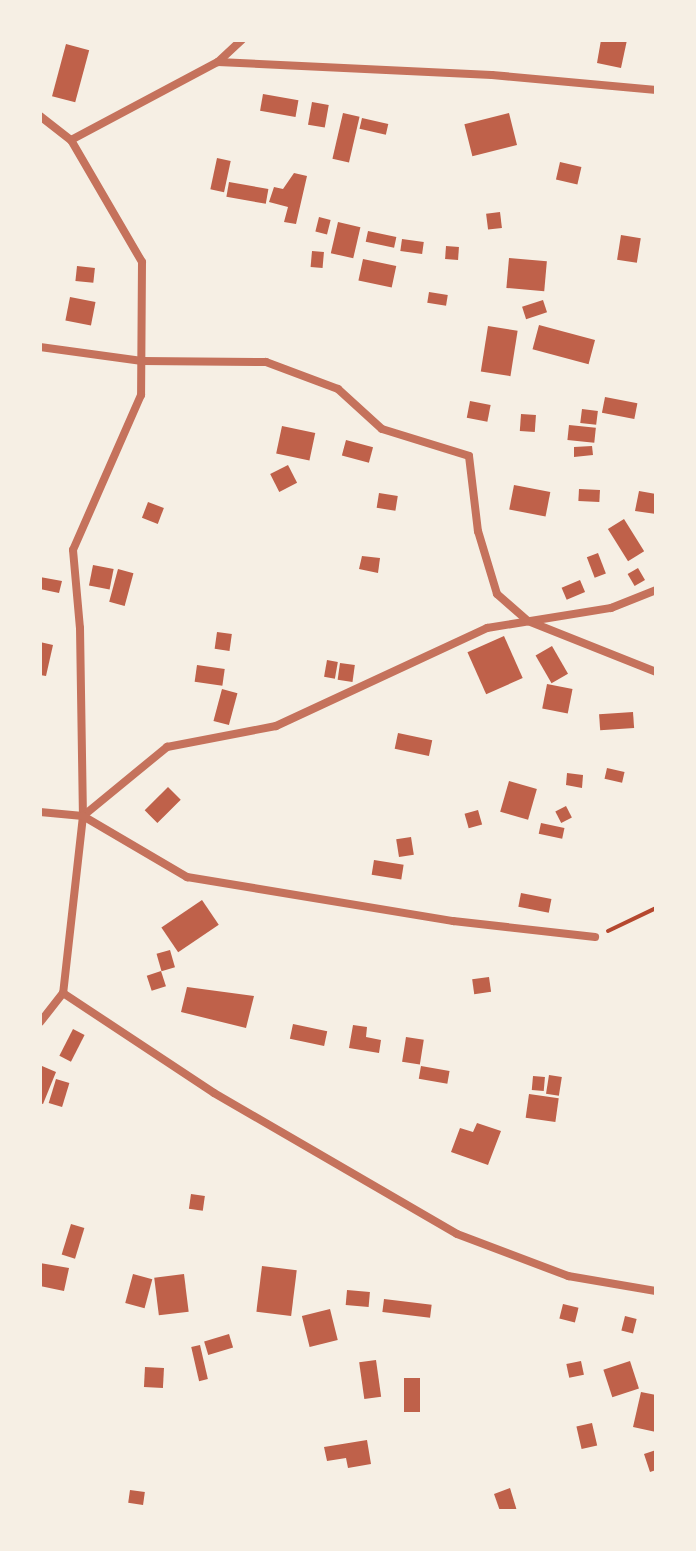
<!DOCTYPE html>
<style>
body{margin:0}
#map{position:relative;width:696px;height:1551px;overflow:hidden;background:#f6efe4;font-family:"PT Sans Narrow",sans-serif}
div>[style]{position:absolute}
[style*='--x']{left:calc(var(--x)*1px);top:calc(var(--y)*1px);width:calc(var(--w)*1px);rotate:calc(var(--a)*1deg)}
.building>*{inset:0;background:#bf614a;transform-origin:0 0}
.path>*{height:4px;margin:-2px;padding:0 2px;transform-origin:2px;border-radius:2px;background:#b5482f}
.minor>*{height:8px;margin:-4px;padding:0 4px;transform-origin:4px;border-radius:4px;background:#c5725c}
span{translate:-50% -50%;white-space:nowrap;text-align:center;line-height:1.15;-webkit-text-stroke:7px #f6efe4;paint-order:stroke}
.frame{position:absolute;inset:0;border:42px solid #f6efe4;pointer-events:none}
</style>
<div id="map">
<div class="building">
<div style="clip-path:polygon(601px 40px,627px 40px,621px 68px,597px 63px)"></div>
<div style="left:66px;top:44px;width:24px;height:54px;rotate:15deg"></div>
<div style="left:263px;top:94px;width:36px;height:17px;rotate:10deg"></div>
<div style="left:312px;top:102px;width:17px;height:23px;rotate:10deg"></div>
<div style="left:343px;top:113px;width:17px;height:47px;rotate:13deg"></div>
<div style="left:509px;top:113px;width:33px;height:46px;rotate:76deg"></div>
<div style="left:362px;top:118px;width:27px;height:11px;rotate:13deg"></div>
<div style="left:217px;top:158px;width:14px;height:32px;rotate:12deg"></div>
<div style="left:560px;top:162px;width:22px;height:18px;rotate:13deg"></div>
<div style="clip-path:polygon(294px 173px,307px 176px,296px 224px,284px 222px,288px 207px,269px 202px,274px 187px,283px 189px)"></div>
<div style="left:229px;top:182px;width:40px;height:15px;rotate:10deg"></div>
<div style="left:500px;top:212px;width:16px;height:14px;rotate:83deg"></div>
<div style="left:319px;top:217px;width:12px;height:15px;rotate:14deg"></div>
<div style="left:338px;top:222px;width:23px;height:32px;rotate:13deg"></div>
<div style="left:368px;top:231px;width:29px;height:11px;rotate:12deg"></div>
<div style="left:621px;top:235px;width:20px;height:25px;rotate:9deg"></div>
<div style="left:402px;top:239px;width:22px;height:12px;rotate:8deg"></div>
<div style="left:446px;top:246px;width:13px;height:13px;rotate:4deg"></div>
<div style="left:312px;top:251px;width:12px;height:16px;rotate:5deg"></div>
<div style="left:509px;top:258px;width:38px;height:30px;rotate:5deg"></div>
<div style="left:363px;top:259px;width:34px;height:22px;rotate:12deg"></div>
<div style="left:77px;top:266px;width:18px;height:15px;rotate:6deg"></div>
<div style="left:429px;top:292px;width:19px;height:11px;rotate:9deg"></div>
<div style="left:70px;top:297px;width:26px;height:24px;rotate:11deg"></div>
<div style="left:543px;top:300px;width:13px;height:22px;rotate:72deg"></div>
<div style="left:539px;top:325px;width:58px;height:25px;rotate:15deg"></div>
<div style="left:488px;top:326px;width:30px;height:46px;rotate:9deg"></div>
<div style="left:605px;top:397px;width:33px;height:16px;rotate:11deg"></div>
<div style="left:470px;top:401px;width:21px;height:17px;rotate:11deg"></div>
<div style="left:582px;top:409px;width:16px;height:14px;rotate:7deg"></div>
<div style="left:521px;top:414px;width:15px;height:17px;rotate:4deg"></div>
<div style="left:569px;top:425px;width:27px;height:15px;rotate:6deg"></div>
<div style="left:282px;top:426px;width:34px;height:28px;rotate:12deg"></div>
<div style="left:346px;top:440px;width:28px;height:16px;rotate:15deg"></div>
<div style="clip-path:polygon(592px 446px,593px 455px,574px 457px,574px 447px)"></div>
<div style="left:288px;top:465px;width:20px;height:20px;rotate:63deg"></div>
<div style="left:514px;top:485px;width:37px;height:25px;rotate:11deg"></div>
<div style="left:579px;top:489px;width:21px;height:12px;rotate:3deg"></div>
<div style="clip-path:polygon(639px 491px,656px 494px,656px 514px,635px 511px)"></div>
<div style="left:379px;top:493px;width:19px;height:15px;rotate:9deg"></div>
<div style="left:148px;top:502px;width:17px;height:17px;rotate:21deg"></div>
<div style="left:624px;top:519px;width:38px;height:19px;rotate:58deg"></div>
<div style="left:598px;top:553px;width:22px;height:12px;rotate:69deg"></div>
<div style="clip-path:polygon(362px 556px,380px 558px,378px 573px,359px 569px)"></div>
<div style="left:93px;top:565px;width:21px;height:21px;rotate:11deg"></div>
<div style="left:638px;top:568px;width:14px;height:12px;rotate:60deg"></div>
<div style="left:118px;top:569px;width:16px;height:34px;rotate:15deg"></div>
<div style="clip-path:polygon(40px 577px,62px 581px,59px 593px,40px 589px)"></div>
<div style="left:580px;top:580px;width:13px;height:20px;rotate:67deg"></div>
<div style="left:217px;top:632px;width:15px;height:17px;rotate:8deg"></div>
<div style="left:504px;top:636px;width:46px;height:40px;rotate:66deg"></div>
<div style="clip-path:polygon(40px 642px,53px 645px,46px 676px,40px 675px)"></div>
<div style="left:552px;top:646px;width:32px;height:19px;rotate:60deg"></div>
<div style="left:327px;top:660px;width:11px;height:17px;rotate:10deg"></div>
<div style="left:340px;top:663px;width:15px;height:17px;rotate:8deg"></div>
<div style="left:197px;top:665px;width:28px;height:17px;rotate:8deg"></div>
<div style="left:547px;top:684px;width:26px;height:25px;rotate:11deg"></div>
<div style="left:222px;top:689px;width:16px;height:33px;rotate:15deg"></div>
<div style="left:633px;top:712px;width:16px;height:34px;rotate:86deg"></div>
<div style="left:398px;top:733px;width:35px;height:16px;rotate:12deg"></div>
<div style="left:607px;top:768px;width:18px;height:11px;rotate:13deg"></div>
<div style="clip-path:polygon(567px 773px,583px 775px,582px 788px,566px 785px)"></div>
<div style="left:509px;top:781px;width:29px;height:32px;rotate:16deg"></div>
<div style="left:168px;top:787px;width:18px;height:33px;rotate:45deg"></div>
<div style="left:566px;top:806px;width:13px;height:12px;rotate:63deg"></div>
<div style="left:478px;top:810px;width:15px;height:14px;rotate:74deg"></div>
<div style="left:541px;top:823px;width:24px;height:11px;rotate:12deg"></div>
<div style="left:411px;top:837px;width:18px;height:15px;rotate:81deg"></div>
<div style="left:374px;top:860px;width:30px;height:15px;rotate:9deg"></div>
<div style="left:521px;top:893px;width:31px;height:14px;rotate:11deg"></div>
<div style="left:202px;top:900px;width:30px;height:49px;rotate:56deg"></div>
<div style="left:170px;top:950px;width:18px;height:14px;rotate:74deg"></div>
<div style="left:161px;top:971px;width:16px;height:15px;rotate:72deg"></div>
<div style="left:489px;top:977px;width:15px;height:17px;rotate:82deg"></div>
<div style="clip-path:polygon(187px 987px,254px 996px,246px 1028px,181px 1012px)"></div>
<div style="left:293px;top:1024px;width:35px;height:15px;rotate:12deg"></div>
<div style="clip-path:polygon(353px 1025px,367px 1027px,366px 1037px,381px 1040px,379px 1053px,349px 1048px)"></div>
<div style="left:73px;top:1029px;width:13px;height:30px;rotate:27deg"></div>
<div style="left:406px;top:1037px;width:18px;height:25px;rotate:9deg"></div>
<div style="clip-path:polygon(42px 1066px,56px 1072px,43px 1104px,40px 1103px)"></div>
<div style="left:421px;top:1066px;width:29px;height:13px;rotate:10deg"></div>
<div style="left:549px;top:1075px;width:13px;height:19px;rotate:9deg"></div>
<div style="left:533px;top:1076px;width:12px;height:14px;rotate:5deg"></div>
<div style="left:56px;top:1079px;width:14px;height:25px;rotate:17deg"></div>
<div style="left:529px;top:1094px;width:30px;height:24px;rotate:8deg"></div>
<div style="clip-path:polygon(477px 1123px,501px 1131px,488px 1165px,451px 1152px,460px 1128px,473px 1132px)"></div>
<div style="left:191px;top:1194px;width:14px;height:15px;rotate:8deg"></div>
<div style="left:71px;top:1224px;width:14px;height:32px;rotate:17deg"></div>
<div style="clip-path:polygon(40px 1263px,69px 1268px,64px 1291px,40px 1286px)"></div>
<div style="left:262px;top:1266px;width:35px;height:46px;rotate:7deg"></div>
<div style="left:133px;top:1274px;width:20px;height:30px;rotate:15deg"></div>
<div style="left:184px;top:1274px;width:38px;height:30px;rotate:83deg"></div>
<div style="left:347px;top:1290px;width:23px;height:15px;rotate:5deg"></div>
<div style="left:384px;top:1299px;width:48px;height:13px;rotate:7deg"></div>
<div style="left:563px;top:1304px;width:16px;height:15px;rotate:14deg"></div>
<div style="left:330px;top:1309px;width:32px;height:29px;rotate:76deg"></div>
<div style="left:625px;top:1316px;width:12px;height:15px;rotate:14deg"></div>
<div style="left:229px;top:1334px;width:14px;height:26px;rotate:73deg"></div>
<div style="left:200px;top:1345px;width:35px;height:9px;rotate:77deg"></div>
<div style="left:376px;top:1360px;width:37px;height:17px;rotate:82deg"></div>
<div style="left:581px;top:1361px;width:14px;height:15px;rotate:78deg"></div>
<div style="left:630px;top:1361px;width:29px;height:28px;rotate:72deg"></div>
<div style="left:145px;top:1367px;width:19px;height:20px;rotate:3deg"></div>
<div style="left:404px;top:1378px;width:16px;height:34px"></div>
<div style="clip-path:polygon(641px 1392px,656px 1395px,656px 1432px,633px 1427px)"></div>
<div style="left:592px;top:1423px;width:23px;height:16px;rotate:77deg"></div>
<div style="clip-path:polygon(367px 1440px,371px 1464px,348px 1468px,346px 1458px,327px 1461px,324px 1447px)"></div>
<div style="clip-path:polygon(656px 1450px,656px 1470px,650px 1472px,644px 1454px)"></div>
<div style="clip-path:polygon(510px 1488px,517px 1511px,500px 1511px,494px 1494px)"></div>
<div style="left:130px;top:1490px;width:15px;height:13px;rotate:8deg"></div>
</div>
<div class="path">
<div style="--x:608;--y:931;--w:53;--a:-25.6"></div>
</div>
<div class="minor">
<div style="--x:218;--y:62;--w:33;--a:-43"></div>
<div style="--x:40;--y:116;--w:39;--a:38"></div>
<div style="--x:71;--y:140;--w:166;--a:-28"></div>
<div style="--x:218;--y:62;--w:274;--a:2.7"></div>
<div style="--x:492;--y:75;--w:165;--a:5.2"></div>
<div style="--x:71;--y:140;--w:141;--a:59.8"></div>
<div style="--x:142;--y:262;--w:133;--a:90.4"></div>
<div style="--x:141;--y:395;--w:169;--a:113.7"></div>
<div style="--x:73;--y:550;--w:78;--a:84.9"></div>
<div style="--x:80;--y:628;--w:188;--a:89.1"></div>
<div style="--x:83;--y:816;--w:109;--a:-39.4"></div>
<div style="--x:167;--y:747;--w:111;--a:-10.9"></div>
<div style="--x:276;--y:726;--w:233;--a:-24.9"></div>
<div style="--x:487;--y:628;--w:126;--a:-9.2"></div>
<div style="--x:611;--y:608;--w:48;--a:-21.8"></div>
<div style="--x:40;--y:347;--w:103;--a:7.8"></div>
<div style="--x:142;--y:361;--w:124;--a:0.5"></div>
<div style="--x:266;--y:362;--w:77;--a:20.6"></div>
<div style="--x:338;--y:389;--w:59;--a:42.3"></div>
<div style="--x:382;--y:429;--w:91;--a:17.2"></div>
<div style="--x:469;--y:456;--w:76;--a:83.2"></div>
<div style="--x:478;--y:531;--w:66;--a:73.2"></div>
<div style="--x:497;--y:594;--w:41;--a:41.1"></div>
<div style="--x:528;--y:621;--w:138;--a:21.7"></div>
<div style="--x:40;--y:812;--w:43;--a:5.3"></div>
<div style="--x:83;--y:816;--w:178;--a:96.4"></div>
<div style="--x:63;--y:993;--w:37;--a:128"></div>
<div style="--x:83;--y:816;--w:121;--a:30.4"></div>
<div style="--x:187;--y:877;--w:270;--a:9.4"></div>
<div style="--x:453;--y:921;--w:143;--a:6.4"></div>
<div style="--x:63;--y:993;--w:181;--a:33.5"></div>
<div style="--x:214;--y:1093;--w:281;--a:30.1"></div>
<div style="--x:457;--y:1234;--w:119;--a:20.7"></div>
<div style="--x:568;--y:1276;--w:89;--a:9.7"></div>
</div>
<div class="frame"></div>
</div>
